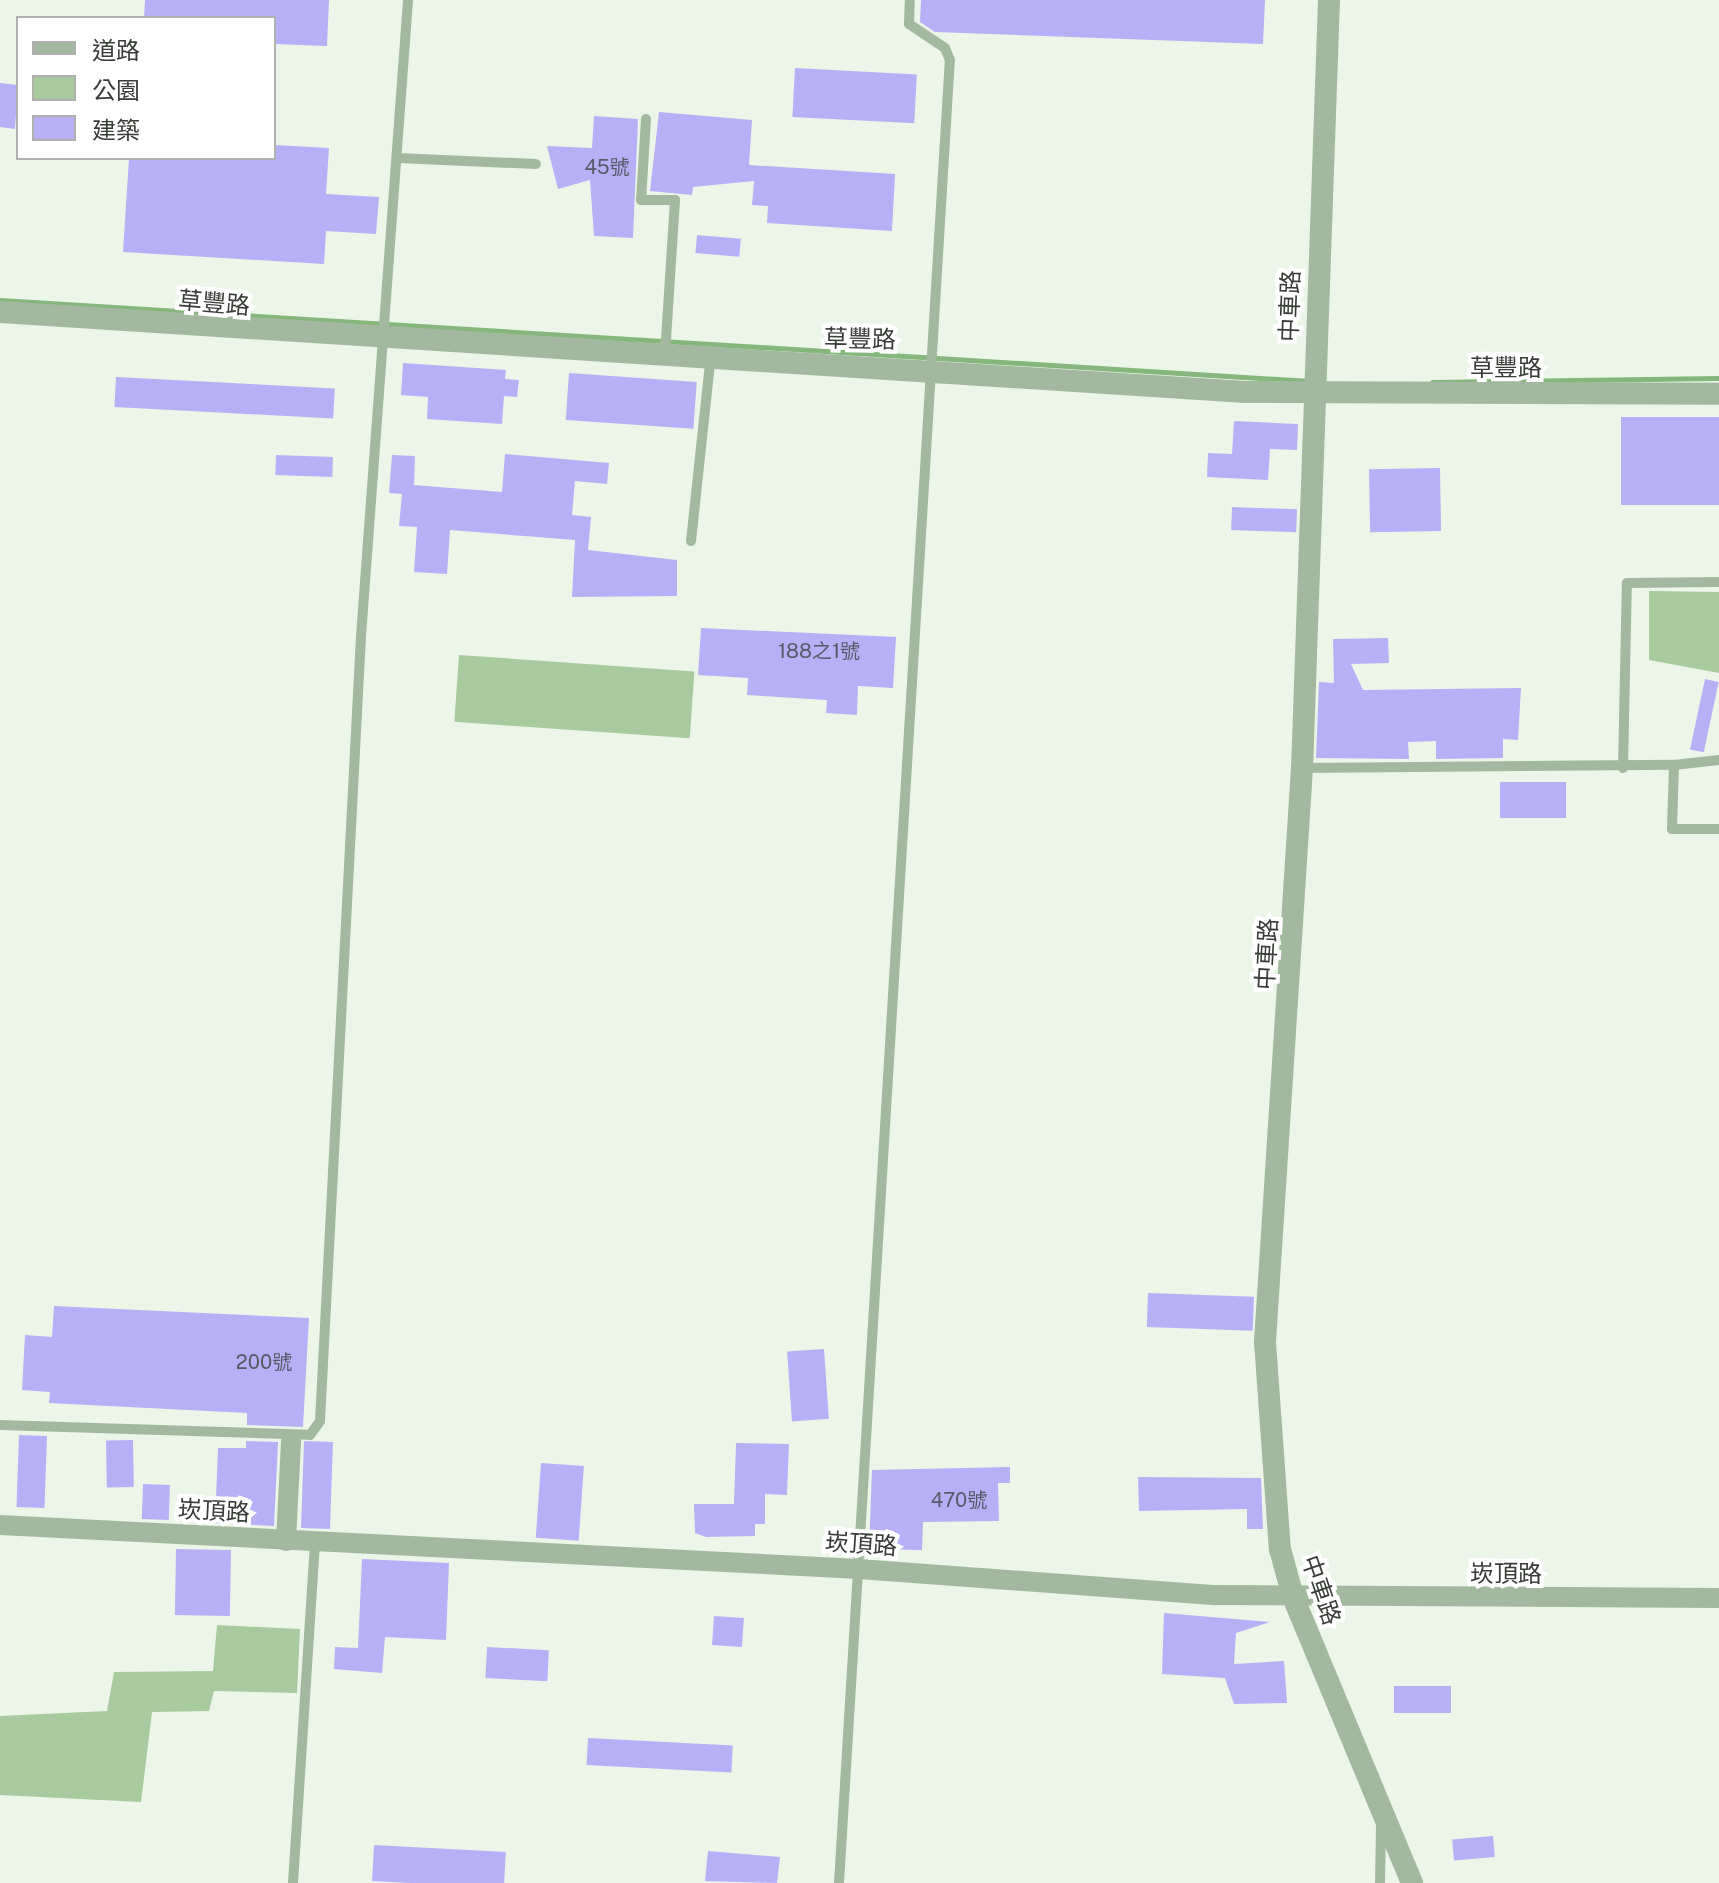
<!DOCTYPE html>
<meta charset="utf-8">
<style>
body{margin:0}
#map{position:relative;width:1719px;height:1883px;overflow:hidden;background:#ebf6e8;font-family:"Public Sans","Noto Sans TC",sans-serif}
div>[style]{position:absolute}
[style*='--x']{left:calc(var(--x)*1px);top:calc(var(--y)*1px);width:calc(var(--w)*1px);rotate:calc(var(--a)*1deg)}
.green>*{inset:0;background:#a7ca9f;transform-origin:0 0}
.stream>*{height:5px;margin:-2.5px;padding:0 2.5px;transform-origin:2.5px;border-radius:2.5px;background:#85b67b}
.building>*{inset:0;background:#b7b0f6;transform-origin:0 0}
.service>*{height:10px;margin:-5px;padding:0 5px;transform-origin:5px;border-radius:5px;background:#a3b99f}
.minor>*{height:20px;margin:-10px;padding:0 10px;transform-origin:10px;border-radius:10px;background:#a3b99f}
.tertiary>*{height:22px;margin:-11px;padding:0 11px;transform-origin:11px;border-radius:11px;background:#a3b99f}
span{translate:-50% -50%;white-space:nowrap;text-align:center;line-height:1.15;-webkit-text-stroke:8px #fff;paint-order:stroke}
.number-label{font-size:20px;color:#585a68}
.number-label span{-webkit-text-stroke-width:0}
.street-label{font-size:24px;color:#393d38}
.legend{position:absolute;left:16px;top:16px;width:260px;height:144px;box-sizing:border-box;background:#fff;border:2px solid #b0b1af;margin:0;padding:10px 14px;list-style:none;font-size:24px;color:#393d38}
.legend li{display:flex;align-items:center;gap:16px;height:40px}
.legend b{width:40px;border:2px solid #b0b1af}
</style>
<div id="map">
<div class="green">
<div style="clip-path:polygon(1649px 591px,1719px 592px,1719px 673px,1649px 660px)"></div>
<div style="left:459px;top:655px;width:236px;height:67px;rotate:4deg"></div>
<div style="clip-path:polygon(217px 1625px,300px 1629px,297px 1693px,214px 1691px,209px 1711px,152px 1712px,141px 1802px,0 1795px,0 1716px,107px 1711px,114px 1672px,213px 1671px)"></div>
</div>
<div class="stream">
<div style="--x:0;--y:300;--w:1313;--a:3.54"></div>
<div style="--x:1432;--y:382;--w:287;--a:-0.8"></div>
</div>
<div class="building">
<div style="clip-path:polygon(145px 0,329px 0,327px 46px,274px 44px,274px 18px,144px 18px)"></div>
<div style="clip-path:polygon(921px 0,1265px 0,1263px 44px,935px 32px,920px 22px)"></div>
<div style="left:795px;top:68px;width:122px;height:49px;rotate:3deg"></div>
<div style="clip-path:polygon(0 83px,18px 85px,15px 129px,0 127px)"></div>
<div style="clip-path:polygon(659px 112px,752px 120px,749px 165px,895px 174px,892px 231px,767px 223px,768px 206px,752px 205px,754px 181px,693px 187px,692px 195px,650px 191px)"></div>
<div style="clip-path:polygon(594px 116px,638px 119px,633px 238px,594px 236px,590px 180px,558px 189px,547px 146px,592px 148px)"></div>
<div style="clip-path:polygon(274px 145px,329px 148px,326px 194px,379px 197px,376px 234px,326px 231px,324px 264px,123px 252px,129px 158px,274px 158px)"></div>
<div style="left:697px;top:235px;width:44px;height:18px;rotate:5deg"></div>
<div style="clip-path:polygon(403px 363px,506px 370px,505px 379px,519px 380px,517px 397px,504px 396px,502px 424px,427px 419px,428px 397px,401px 395px)"></div>
<div style="left:569px;top:373px;width:128px;height:47px;rotate:4deg"></div>
<div style="left:116px;top:377px;width:219px;height:30px;rotate:3deg"></div>
<div style="left:1719px;top:417px;width:88px;height:98px;rotate:90deg"></div>
<div style="clip-path:polygon(1234px 421px,1298px 424px,1297px 450px,1270px 449px,1268px 480px,1207px 477px,1208px 453px,1232px 454px)"></div>
<div style="clip-path:polygon(505px 454px,609px 463px,607px 484px,575px 481px,572px 515px,591px 517px,588px 550px,677px 560px,677px 596px,572px 597px,575px 540px,450px 530px,447px 574px,414px 572px,417px 527px,399px 526px,402px 494px,389px 493px,392px 455px,415px 456px,414px 485px,502px 492px)"></div>
<div style="left:276px;top:455px;width:57px;height:20px;rotate:2deg"></div>
<div style="left:1440px;top:468px;width:63px;height:71px;rotate:89deg"></div>
<div style="left:1232px;top:507px;width:65px;height:23px;rotate:2deg"></div>
<div style="clip-path:polygon(701px 628px,896px 637px,893px 688px,858px 686px,857px 715px,826px 713px,827px 700px,747px 695px,748px 678px,698px 675px)"></div>
<div style="clip-path:polygon(1388px 638px,1389px 663px,1351px 664px,1363px 690px,1521px 688px,1518px 740px,1503px 739px,1503px 758px,1436px 759px,1436px 741px,1408px 742px,1409px 759px,1316px 758px,1319px 682px,1334px 683px,1333px 639px)"></div>
<div style="left:1705px;top:679px;width:14px;height:72px;rotate:12deg"></div>
<div style="left:1566px;top:782px;width:36px;height:66px;rotate:90deg"></div>
<div style="left:1148px;top:1293px;width:106px;height:34px;rotate:2deg"></div>
<div style="clip-path:polygon(54px 1306px,309px 1318px,303px 1427px,247px 1425px,247px 1413px,49px 1403px,50px 1392px,22px 1390px,25px 1335px,52px 1337px)"></div>
<div style="left:824px;top:1349px;width:70px;height:37px;rotate:86deg"></div>
<div style="left:19px;top:1435px;width:28px;height:72px;rotate:2deg"></div>
<div style="left:133px;top:1440px;width:47px;height:27px;rotate:89deg"></div>
<div style="clip-path:polygon(246px 1441px,278px 1442px,274px 1526px,215px 1523px,218px 1448px,246px 1448px)"></div>
<div style="left:333px;top:1442px;width:87px;height:29px;rotate:92deg"></div>
<div style="clip-path:polygon(736px 1443px,789px 1444px,787px 1495px,765px 1494px,765px 1524px,755px 1524px,755px 1536px,706px 1537px,695px 1533px,694px 1504px,734px 1504px)"></div>
<div style="left:541px;top:1463px;width:43px;height:75px;rotate:4deg"></div>
<div style="clip-path:polygon(1010px 1467px,1010px 1483px,998px 1483px,999px 1521px,923px 1522px,922px 1550px,869px 1549px,872px 1470px)"></div>
<div style="clip-path:polygon(1138px 1477px,1261px 1478px,1263px 1529px,1247px 1529px,1247px 1509px,1139px 1511px)"></div>
<div style="left:143px;top:1484px;width:27px;height:35px;rotate:2deg"></div>
<div style="left:176px;top:1549px;width:55px;height:66px;rotate:1deg"></div>
<div style="clip-path:polygon(362px 1559px,449px 1563px,446px 1640px,385px 1637px,382px 1673px,334px 1669px,335px 1647px,358px 1648px)"></div>
<div style="clip-path:polygon(1164px 1613px,1270px 1622px,1236px 1633px,1234px 1664px,1284px 1661px,1287px 1703px,1234px 1704px,1225px 1678px,1162px 1674px)"></div>
<div style="left:714px;top:1616px;width:30px;height:29px;rotate:4deg"></div>
<div style="left:487px;top:1647px;width:62px;height:31px;rotate:3deg"></div>
<div style="left:1451px;top:1686px;width:27px;height:57px;rotate:90deg"></div>
<div style="left:588px;top:1738px;width:145px;height:27px;rotate:3deg"></div>
<div style="left:1493px;top:1836px;width:21px;height:41px;rotate:85deg"></div>
<div style="left:374px;top:1845px;width:132px;height:36px;rotate:3deg"></div>
<div style="clip-path:polygon(708px 1851px,780px 1857px,777px 1883px,705px 1881px)"></div>
</div>
<div class="service">
<div style="--x:646;--y:119;--w:81;--a:93.5"></div>
<div style="--x:641;--y:200;--w:34;--a:0"></div>
<div style="--x:675;--y:200;--w:155;--a:93.7"></div>
<div style="--x:398;--y:158;--w:138;--a:2.5"></div>
<div style="--x:691;--y:541;--w:180;--a:-83.9"></div>
<div style="--x:1674;--y:765;--w:45;--a:-6.3"></div>
<div style="--x:1302;--y:768;--w:372;--a:-0.5"></div>
<div style="--x:1674;--y:765;--w:64;--a:91.8"></div>
<div style="--x:1672;--y:829;--w:47;--a:0"></div>
<div style="--x:1623;--y:768;--w:185;--a:-88.8"></div>
<div style="--x:1627;--y:583;--w:92;--a:-0.6"></div>
<div style="--x:0;--y:1425;--w:310;--a:1.8"></div>
<div style="--x:310;--y:1435;--w:17;--a:-54"></div>
<div style="--x:320;--y:1421;--w:786;--a:-87.01"></div>
<div style="--x:361;--y:636;--w:638;--a:-85.77"></div>
<div style="--x:293;--y:1883;--w:341;--a:-86.3"></div>
<div style="--x:839;--y:1883;--w:1826;--a:-86.52"></div>
<div style="--x:950;--y:60;--w:13;--a:-113"></div>
<div style="--x:945;--y:48;--w:43;--a:-146.3"></div>
<div style="--x:909;--y:24;--w:24;--a:-88"></div>
<div style="--x:1380;--y:1883;--w:58;--a:-89"></div>
</div>
<div class="minor">
<div style="--x:0;--y:1525;--w:860;--a:2.93"></div>
<div style="--x:859;--y:1569;--w:358;--a:4.2"></div>
<div style="--x:1216;--y:1595;--w:503;--a:0.34"></div>
<div style="--x:286;--y:1541;--w:100;--a:-87.1"></div>
</div>
<div class="tertiary">
<div style="--x:1329;--y:0;--w:768;--a:92.01"></div>
<div style="--x:1302;--y:768;--w:575;--a:93.69"></div>
<div style="--x:1265;--y:1342;--w:208;--a:85.9"></div>
<div style="--x:1280;--y:1549;--w:50;--a:74.8"></div>
<div style="--x:1293;--y:1597;--w:310;--a:67.4"></div>
<div style="--x:0;--y:312;--w:1248;--a:3.68"></div>
<div style="--x:1245;--y:392;--w:474;--a:0.2"></div>
</div>
<div class="number-label">
<span style="left:607px;top:167px">45號</span>
<span style="left:819px;top:651px">188之1號</span>
<span style="left:264px;top:1362px">200號</span>
<span style="left:959px;top:1500px">470號</span>
</div>
<div class="street-label">
<span style="left:214px;top:303px;rotate:5deg">草豐路</span>
<span style="left:1290px;top:306px;rotate:-88deg">中車路</span>
<span style="left:860px;top:339px;rotate:1deg">草豐路</span>
<span style="left:1506px;top:368px">草豐路</span>
<span style="left:1267px;top:954px;rotate:-87deg">中車路</span>
<span style="left:214px;top:1511px;rotate:3deg">崁頂路</span>
<span style="left:861px;top:1544px;rotate:4deg">崁頂路</span>
<span style="left:1506px;top:1574px">崁頂路</span>
<span style="left:1321px;top:1590px;rotate:71deg">中車路</span>
</div>
<ul class="legend">
<li><b style="height:10px;background:#a3b99f"></b>道路</li>
<li><b style="height:22px;background:#a7ca9f"></b>公園</li>
<li><b style="height:22px;background:#b7b0f6"></b>建築</li>
</ul>
</div>
